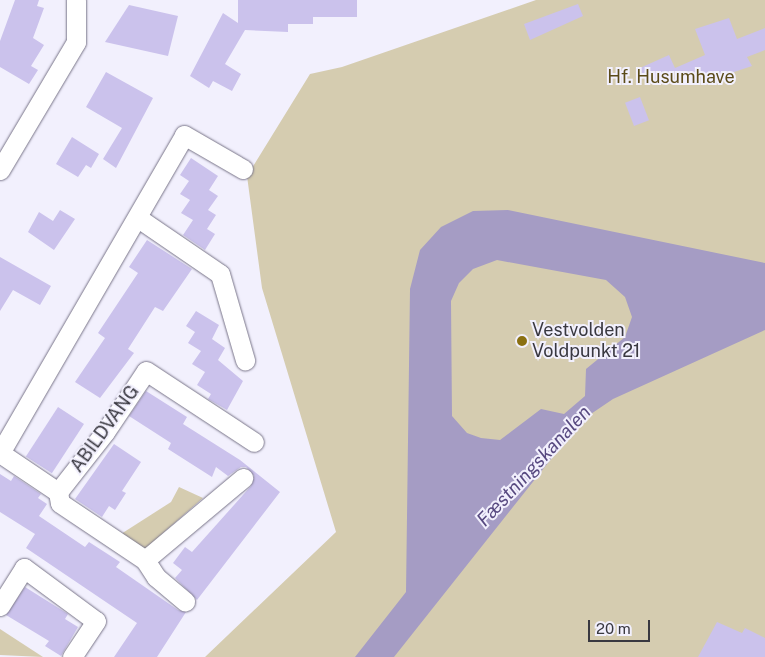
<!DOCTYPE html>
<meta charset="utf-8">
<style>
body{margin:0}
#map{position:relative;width:765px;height:657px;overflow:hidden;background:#f2f0fd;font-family:"Public Sans",sans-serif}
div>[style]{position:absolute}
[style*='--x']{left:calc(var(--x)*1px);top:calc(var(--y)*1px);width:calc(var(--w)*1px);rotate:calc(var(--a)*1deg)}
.green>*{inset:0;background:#d5ccb0}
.water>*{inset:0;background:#a59cc4}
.building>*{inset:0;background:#cbc2ec;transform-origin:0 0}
.roads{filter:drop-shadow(0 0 1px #797589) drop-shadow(0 0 1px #797589)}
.street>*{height:19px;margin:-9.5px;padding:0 9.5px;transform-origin:9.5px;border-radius:9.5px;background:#fff}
.dots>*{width:14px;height:14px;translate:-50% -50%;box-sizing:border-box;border:2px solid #f2f0fd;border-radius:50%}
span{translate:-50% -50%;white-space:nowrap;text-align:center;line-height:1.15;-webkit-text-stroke:4px #f2f0fd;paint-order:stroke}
.park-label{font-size:18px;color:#5b4b19}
.poi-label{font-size:18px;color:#393840}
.left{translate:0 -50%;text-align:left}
.street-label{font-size:18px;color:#393840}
.water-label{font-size:19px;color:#584a81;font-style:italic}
.scale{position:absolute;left:588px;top:620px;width:62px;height:22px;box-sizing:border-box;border:2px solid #393840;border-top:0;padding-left:6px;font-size:15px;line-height:18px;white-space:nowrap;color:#393840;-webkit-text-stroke:4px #f2f0fd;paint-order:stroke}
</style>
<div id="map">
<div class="green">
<div style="clip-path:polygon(536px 0,765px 0,765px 657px,205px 657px,336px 532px,262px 288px,247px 176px,310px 74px,342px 67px)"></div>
<div style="clip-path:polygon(179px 487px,203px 498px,145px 549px,121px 534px,171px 502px)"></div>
<div style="clip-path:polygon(0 629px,43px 657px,0 655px)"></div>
</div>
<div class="water">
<div style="clip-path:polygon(evenodd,508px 210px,765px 263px,765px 330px,613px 399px,582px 420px,394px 657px,355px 657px,406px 592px,410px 289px,420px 250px,441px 227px,473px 211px,508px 210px,497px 260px,606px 280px,625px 297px,632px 317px,625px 337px,586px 369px,585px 396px,564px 414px,541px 409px,500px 440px,481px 438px,467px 433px,452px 416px,451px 301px,459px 283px,473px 269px,497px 260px)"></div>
</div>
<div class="building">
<div style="clip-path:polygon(15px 0,39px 0,37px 6px,44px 8px,33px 38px,44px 45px,31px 66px,38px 70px,29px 84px,0 67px,0 41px)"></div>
<div style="clip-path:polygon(238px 0,357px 0,357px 17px,313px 17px,313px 24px,288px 24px,288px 32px,245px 30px,225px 64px,241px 74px,232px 91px,213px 81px,209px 88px,190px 76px,223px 13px,238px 23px)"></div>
<div style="clip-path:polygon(578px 4px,583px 16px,530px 40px,524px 24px)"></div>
<div style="clip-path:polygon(129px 5px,178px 16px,168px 56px,105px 42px)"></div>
<div style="clip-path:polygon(729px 18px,737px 39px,765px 28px,765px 50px,747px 57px,752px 66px,710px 80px,708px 74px,680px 85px,674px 71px,646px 83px,640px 68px,669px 55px,675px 68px,705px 55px,695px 29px)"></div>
<div style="clip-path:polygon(106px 72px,153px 98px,116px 168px,103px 159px,122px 128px,86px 107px)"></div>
<div style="left:640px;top:97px;width:25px;height:16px;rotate:69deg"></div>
<div style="clip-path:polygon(72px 137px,99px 154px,91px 168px,86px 165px,78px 177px,56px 164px)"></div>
<div style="clip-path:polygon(191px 158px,218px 176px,209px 190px,218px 196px,208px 210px,216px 215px,207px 229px,215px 234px,205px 250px,183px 235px,193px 220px,181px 213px,190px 200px,180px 194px,189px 181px,180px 175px)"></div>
<div style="clip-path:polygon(60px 210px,75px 219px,54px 250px,28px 232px,39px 212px,53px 221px)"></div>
<div style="clip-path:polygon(147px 240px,192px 269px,163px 311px,155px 307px,128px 349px,134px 353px,100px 398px,75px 382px,105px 338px,98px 333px,138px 273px,129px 267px)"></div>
<div style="clip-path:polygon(0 257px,51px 286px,40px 305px,13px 290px,0 311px)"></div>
<div style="clip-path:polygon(196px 311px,219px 325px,212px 339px,225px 348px,218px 360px,243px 381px,227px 410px,208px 399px,211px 394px,197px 385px,205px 372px,192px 364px,201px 351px,188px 343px,195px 332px,186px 326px)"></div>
<div style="clip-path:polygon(146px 391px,187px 417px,183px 424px,240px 460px,280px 492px,197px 600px,175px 578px,182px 570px,173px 563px,185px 547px,192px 552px,251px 486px,254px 476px,246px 467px,241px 467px,228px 476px,216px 467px,212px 477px,168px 449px,171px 443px,129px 416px)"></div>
<div style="left:58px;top:407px;width:31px;height:59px;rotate:33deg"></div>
<div style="clip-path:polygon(114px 444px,141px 462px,122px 491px,126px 493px,115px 510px,109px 506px,102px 517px,75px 499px)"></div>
<div style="clip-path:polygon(0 474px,11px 481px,14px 476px,41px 494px,38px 498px,47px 504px,39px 516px,85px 547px,89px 542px,120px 562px,116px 567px,178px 610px,186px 612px,157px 657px,114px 657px,137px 623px,26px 548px,35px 534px,0 512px)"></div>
<div style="clip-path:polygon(25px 587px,68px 614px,65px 619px,78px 627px,61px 656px,45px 646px,49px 641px,6px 615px)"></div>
<div style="clip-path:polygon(717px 622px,742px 633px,745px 628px,765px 638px,765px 657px,698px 657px)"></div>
</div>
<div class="roads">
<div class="street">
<div style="--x:0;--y:170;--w:149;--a:-59.3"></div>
<div style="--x:76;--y:42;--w:42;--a:-90"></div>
<div style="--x:138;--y:218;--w:99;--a:34.3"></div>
<div style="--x:220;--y:274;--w:90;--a:73.8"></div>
<div style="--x:0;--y:453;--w:367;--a:-59.9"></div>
<div style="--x:184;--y:135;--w:68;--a:30"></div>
<div style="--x:0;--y:453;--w:70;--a:33.9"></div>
<div style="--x:58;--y:492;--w:11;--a:80"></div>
<div style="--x:60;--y:503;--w:102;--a:33.8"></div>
<div style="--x:145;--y:560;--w:128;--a:-39.9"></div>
<div style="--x:58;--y:492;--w:76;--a:-51.9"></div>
<div style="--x:105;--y:432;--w:73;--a:-56.1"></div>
<div style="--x:146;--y:371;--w:129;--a:33.3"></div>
<div style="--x:145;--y:560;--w:20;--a:57"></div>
<div style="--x:156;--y:577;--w:38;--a:40"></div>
<div style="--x:0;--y:606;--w:45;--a:-57.7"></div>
<div style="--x:24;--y:568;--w:89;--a:36.4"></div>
<div style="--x:96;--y:621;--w:43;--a:123.7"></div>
</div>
</div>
<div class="dots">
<div style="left:522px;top:341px;background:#8a7012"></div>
</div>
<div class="park-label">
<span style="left:671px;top:77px">Hf. Husumhave</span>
</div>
<div class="poi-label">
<span class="left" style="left:532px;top:341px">Vestvolden<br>Voldpunkt 21</span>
</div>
<div class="street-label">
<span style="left:105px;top:429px;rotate:-54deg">ABILDVANG</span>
</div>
<div class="water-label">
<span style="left:534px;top:466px;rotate:-47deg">Fæstningskanalen</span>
</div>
<div class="scale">20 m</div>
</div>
